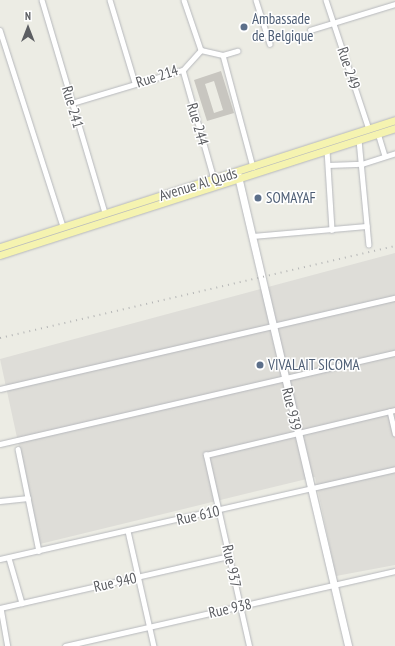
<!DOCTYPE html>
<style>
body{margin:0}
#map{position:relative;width:395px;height:646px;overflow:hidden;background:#ecece4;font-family:"PT Sans Narrow",sans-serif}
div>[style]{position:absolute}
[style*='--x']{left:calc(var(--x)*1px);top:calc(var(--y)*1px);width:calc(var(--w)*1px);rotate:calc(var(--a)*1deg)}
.industrial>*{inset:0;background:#deddd8}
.building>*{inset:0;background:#c8c6c0}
.roads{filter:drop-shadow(0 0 1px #b6b8bc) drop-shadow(0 0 1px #b6b8bc)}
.street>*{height:4.5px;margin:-2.25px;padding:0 2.25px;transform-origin:2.25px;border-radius:2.25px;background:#fff}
.secondary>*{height:7px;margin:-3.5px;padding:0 3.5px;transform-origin:3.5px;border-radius:3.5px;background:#fff}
.primary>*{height:7px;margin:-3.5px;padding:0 3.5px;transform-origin:3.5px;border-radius:3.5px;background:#f5f3b0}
.rail>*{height:1.5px;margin-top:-0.75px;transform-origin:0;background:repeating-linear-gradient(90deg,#b4b5b5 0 1px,transparent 0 6px)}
.dots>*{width:11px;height:11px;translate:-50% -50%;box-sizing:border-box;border:2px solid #fff;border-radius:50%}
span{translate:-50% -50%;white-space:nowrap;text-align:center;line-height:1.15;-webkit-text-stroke:3px #fff;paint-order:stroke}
.service-label{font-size:15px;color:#4e5e75}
.left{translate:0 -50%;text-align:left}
.street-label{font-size:15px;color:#5c5e62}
.north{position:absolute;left:8px;top:8px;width:40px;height:40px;-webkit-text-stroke:3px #fff;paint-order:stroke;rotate:0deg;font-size:11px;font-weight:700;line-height:16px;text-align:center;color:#5c5e62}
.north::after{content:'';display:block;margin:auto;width:14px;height:18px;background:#5c5e62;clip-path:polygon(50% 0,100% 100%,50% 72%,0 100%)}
</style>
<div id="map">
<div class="industrial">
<div style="clip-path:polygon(395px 253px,395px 565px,336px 576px,315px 477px,40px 544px,0 359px)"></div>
</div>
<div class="building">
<div style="clip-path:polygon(evenodd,221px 71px,234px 113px,207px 121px,194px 80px,221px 71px,214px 81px,223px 110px,214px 113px,205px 84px,214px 81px)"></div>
</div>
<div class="roads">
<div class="street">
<div style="--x:42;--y:0;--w:222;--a:73.5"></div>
<div style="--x:110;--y:0;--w:87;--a:73.2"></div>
<div style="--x:184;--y:0;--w:53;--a:71.2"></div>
<div style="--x:256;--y:0;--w:46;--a:72.3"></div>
<div style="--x:326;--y:0;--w:136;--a:71.6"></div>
<div style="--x:0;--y:30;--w:206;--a:72.2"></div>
<div style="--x:310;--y:30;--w:89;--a:-17"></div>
<div style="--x:223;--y:55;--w:116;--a:75"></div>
<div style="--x:183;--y:70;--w:113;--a:74.1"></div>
<div style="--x:72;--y:103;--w:116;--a:-16.6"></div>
<div style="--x:183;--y:70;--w:27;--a:-48"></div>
<div style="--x:201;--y:50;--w:23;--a:13"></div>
<div style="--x:223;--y:55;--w:15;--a:-16"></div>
<div style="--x:378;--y:133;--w:24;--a:73"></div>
<div style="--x:359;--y:140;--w:105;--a:84.6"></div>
<div style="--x:327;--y:150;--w:80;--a:86.4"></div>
<div style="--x:328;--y:165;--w:34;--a:-2"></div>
<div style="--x:362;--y:164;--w:35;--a:-18"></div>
<div style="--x:252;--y:236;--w:115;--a:-5"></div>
<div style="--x:0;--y:389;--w:405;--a:-13"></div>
<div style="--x:390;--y:411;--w:23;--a:77"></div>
<div style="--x:0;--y:444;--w:405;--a:-13"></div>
<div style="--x:18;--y:449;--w:104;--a:78.4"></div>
<div style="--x:0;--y:501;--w:28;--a:-6"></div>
<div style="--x:128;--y:531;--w:118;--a:77.3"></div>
<div style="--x:9;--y:558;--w:47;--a:73.9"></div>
<div style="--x:0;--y:559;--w:405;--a:-12.8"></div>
<div style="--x:0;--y:608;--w:235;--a:-12.8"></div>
<div style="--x:1;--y:608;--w:39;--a:80"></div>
<div style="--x:65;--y:646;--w:338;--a:-12.8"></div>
<div style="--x:249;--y:646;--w:196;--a:-102.7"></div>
<div style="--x:206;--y:455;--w:194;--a:-13.4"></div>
</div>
<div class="secondary">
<div style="--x:237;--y:172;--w:487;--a:76.8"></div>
</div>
<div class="primary">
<div style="--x:0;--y:247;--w:415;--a:-17.8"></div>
<div style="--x:0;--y:255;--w:415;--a:-17.8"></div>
</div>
</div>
<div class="rail">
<div style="--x:0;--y:338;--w:406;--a:-13.1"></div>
</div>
<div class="dots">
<div style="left:244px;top:27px;background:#5c6f8a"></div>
<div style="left:258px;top:198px;background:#5c6f8a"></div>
<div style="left:260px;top:365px;background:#5c6f8a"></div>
</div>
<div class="service-label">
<span class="left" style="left:252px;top:27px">Ambassade<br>de Belgique</span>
<span class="left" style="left:266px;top:198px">SOMAYAF</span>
<span class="left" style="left:268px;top:365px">VIVALAIT SICOMA</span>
</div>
<div class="street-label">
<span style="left:349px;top:68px;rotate:72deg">Rue 249</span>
<span style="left:157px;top:76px;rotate:-18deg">Rue 214</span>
<span style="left:73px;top:107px;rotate:74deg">Rue 241</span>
<span style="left:198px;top:124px;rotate:74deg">Rue 244</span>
<span style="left:198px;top:184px;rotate:-17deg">Avenue Al Quds</span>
<span style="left:292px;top:409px;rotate:77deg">Rue 939</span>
<span style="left:198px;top:515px;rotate:-13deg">Rue 610</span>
<span style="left:232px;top:566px;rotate:78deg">Rue 937</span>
<span style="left:115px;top:582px;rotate:-13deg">Rue 940</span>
<span style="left:230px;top:608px;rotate:-13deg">Rue 938</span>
</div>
<div class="north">N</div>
</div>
